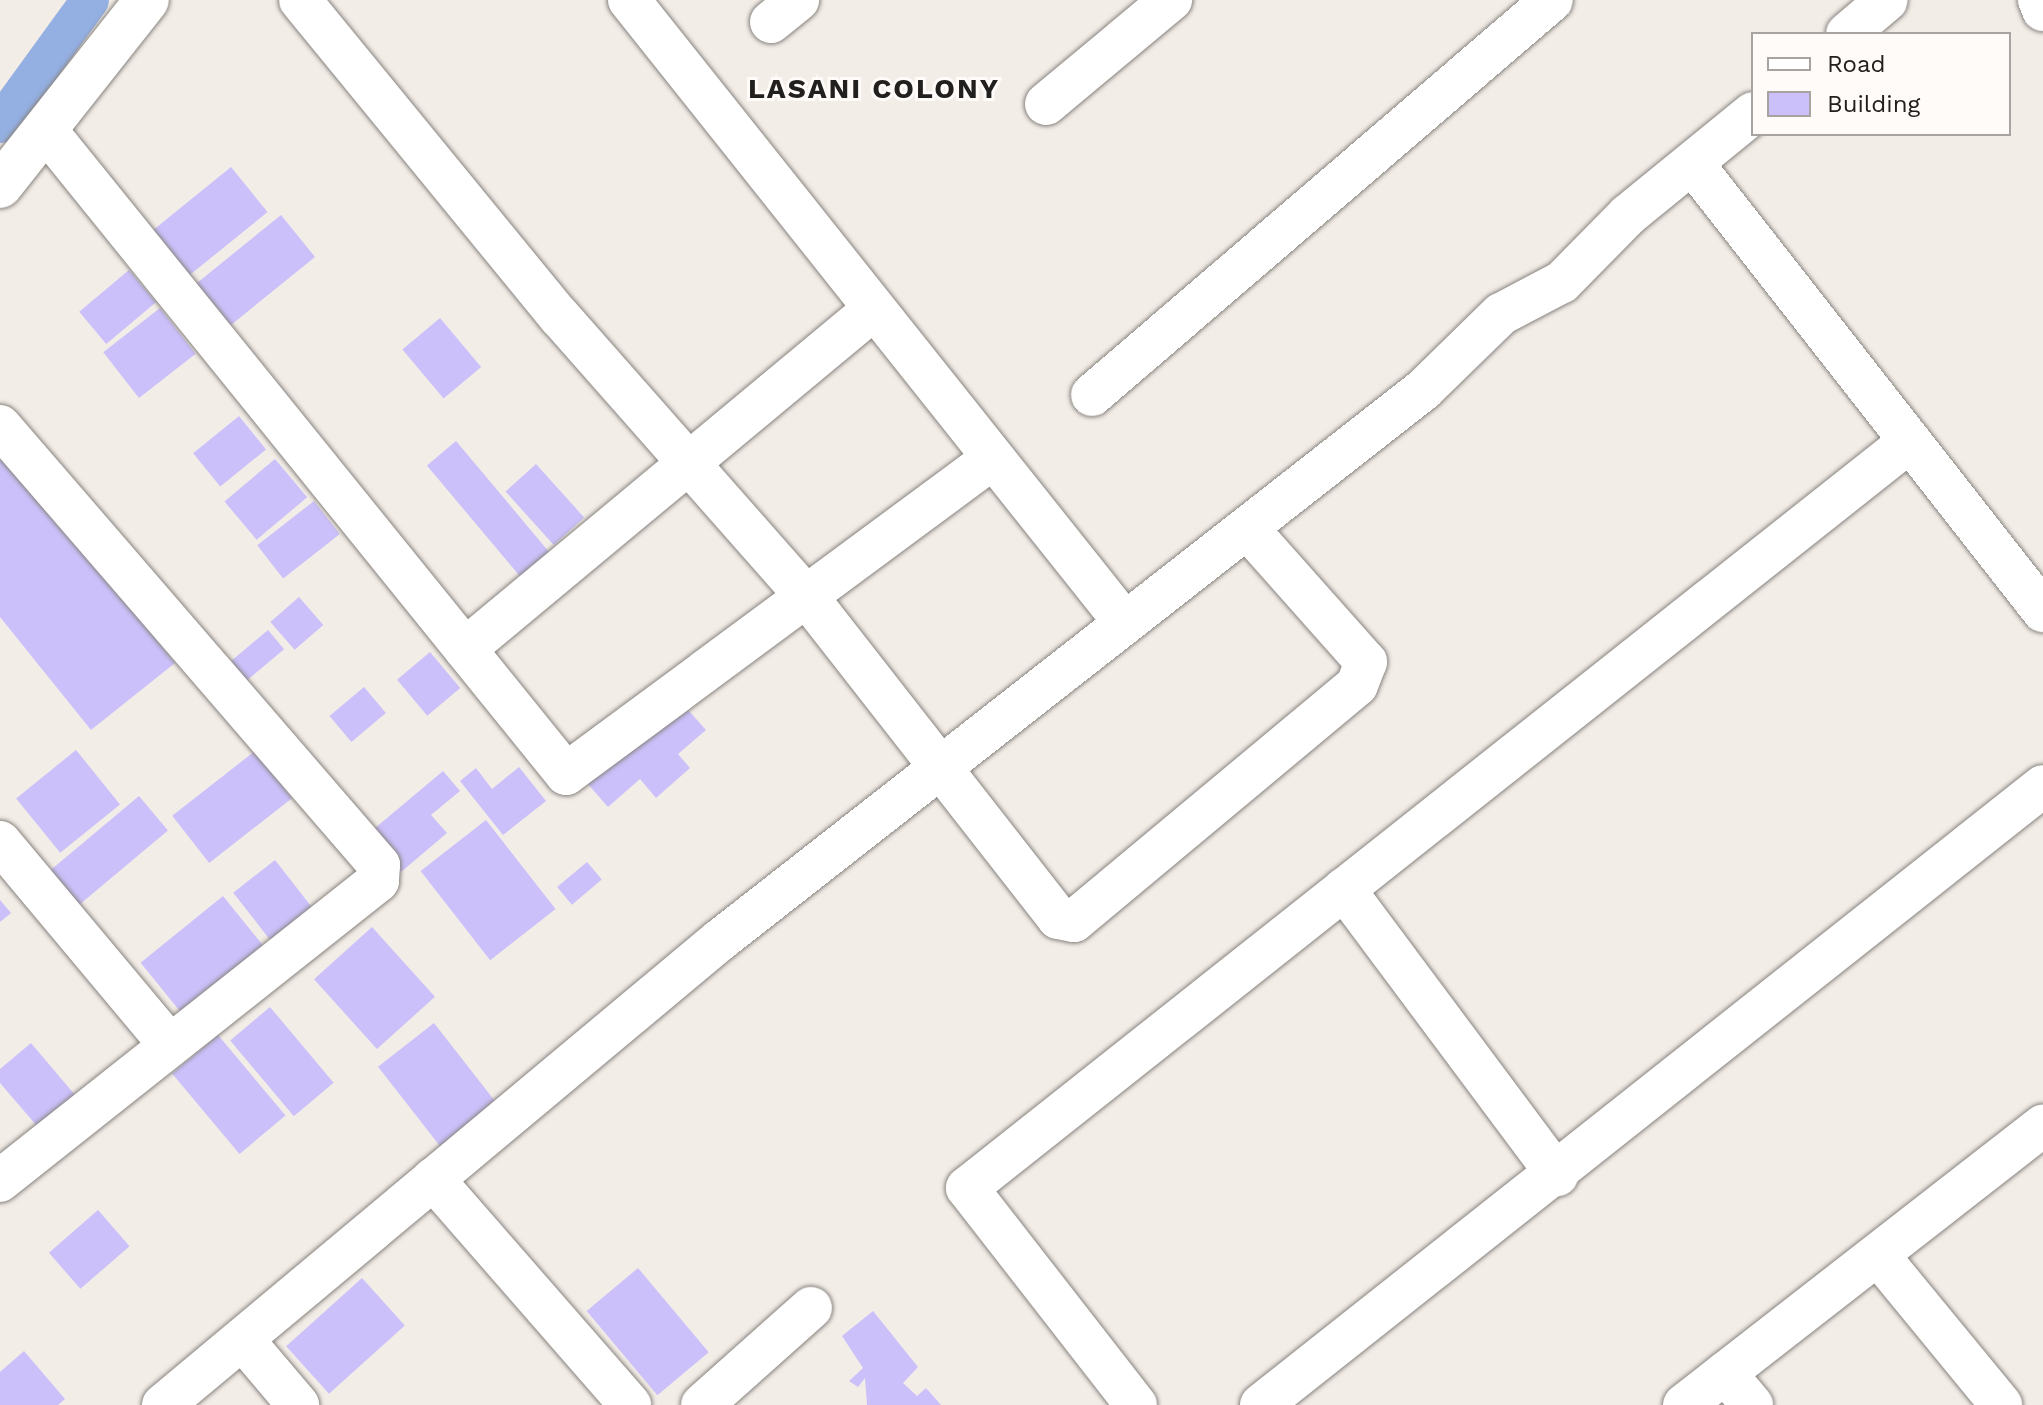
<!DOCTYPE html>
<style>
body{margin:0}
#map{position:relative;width:2043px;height:1405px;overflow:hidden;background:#f3ede8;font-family:"Work Sans",sans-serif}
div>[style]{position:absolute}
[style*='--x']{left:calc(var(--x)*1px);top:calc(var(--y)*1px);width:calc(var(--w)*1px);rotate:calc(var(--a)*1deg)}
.canal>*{height:38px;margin:-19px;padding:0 19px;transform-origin:19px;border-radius:19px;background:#94afe2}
.building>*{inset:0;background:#cbc0fa;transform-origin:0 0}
.roads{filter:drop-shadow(0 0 2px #88837e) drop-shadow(0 0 2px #88837e)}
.minor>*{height:42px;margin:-21px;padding:0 21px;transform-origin:21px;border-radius:21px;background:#fff}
.tertiary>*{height:44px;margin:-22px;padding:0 22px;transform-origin:22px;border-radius:22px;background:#fff}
span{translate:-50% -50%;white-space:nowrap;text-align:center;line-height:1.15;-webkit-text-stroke:6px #fffbf8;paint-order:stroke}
.district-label{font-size:28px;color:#22201e;font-weight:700;letter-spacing:2px}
.legend{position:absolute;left:1751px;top:32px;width:260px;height:104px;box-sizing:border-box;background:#fffbf8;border:2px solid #a7a3a1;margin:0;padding:10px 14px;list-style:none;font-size:24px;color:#22201e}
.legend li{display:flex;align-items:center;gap:16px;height:40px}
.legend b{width:40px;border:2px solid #a7a3a1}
</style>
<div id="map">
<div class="canal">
<div style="--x:0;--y:124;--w:153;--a:-54"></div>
</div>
<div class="building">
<div style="left:231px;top:167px;width:58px;height:114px;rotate:51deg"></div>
<div style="left:281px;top:215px;width:54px;height:120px;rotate:51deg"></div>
<div style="left:129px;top:270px;width:42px;height:65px;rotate:50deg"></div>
<div style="left:160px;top:308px;width:58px;height:72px;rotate:52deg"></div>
<div style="left:440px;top:318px;width:64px;height:49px;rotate:50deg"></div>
<div style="left:239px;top:416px;width:43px;height:59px;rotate:51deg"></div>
<div style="left:456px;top:441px;width:150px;height:38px;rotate:50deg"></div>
<div style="clip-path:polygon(7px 455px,175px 663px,91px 730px,0 617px,0 460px)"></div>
<div style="left:275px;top:459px;width:50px;height:66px;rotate:50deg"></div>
<div style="left:536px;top:464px;width:72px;height:41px;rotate:48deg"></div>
<div style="left:314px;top:501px;width:42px;height:72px;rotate:52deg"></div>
<div style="left:299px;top:597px;width:37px;height:38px;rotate:49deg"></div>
<div style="left:268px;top:630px;width:25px;height:59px;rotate:50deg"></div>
<div style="left:430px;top:652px;width:47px;height:43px;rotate:50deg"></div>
<div style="left:364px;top:687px;width:34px;height:45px;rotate:50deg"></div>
<div style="clip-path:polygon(681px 702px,706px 730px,678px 754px,690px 768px,656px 798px,640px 779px,608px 807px,587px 783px)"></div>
<div style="left:76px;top:750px;width:70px;height:77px;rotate:51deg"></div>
<div style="left:255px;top:751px;width:60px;height:105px;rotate:52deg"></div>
<div style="clip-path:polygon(519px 767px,546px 801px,503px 835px,460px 781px,476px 768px,492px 789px)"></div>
<div style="clip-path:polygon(443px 771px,460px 791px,431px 815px,447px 833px,401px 872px,368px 834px)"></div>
<div style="left:139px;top:796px;width:45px;height:125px;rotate:50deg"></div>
<div style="left:486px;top:820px;width:113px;height:83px;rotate:52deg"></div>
<div style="left:275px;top:860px;width:66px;height:53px;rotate:52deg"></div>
<div style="left:587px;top:862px;width:23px;height:39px;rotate:50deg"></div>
<div style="left:223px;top:896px;width:68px;height:106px;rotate:51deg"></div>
<div style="clip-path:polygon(0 900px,11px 913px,0 922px)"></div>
<div style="left:372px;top:927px;width:94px;height:78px;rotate:48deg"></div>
<div style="left:270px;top:1007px;width:99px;height:52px;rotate:50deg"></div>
<div style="left:434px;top:1023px;width:103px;height:71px;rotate:52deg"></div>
<div style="left:218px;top:1035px;width:105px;height:60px;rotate:50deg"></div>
<div style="clip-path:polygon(31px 1043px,75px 1095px,37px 1126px,0 1083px,0 1069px)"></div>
<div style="left:98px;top:1210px;width:48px;height:65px;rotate:49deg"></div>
<div style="left:638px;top:1268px;width:110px;height:67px;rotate:50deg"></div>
<div style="left:362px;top:1278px;width:64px;height:102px;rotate:48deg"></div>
<div style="clip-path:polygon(873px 1311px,918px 1367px,903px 1383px,917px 1396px,926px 1388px,941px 1405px,867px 1405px,865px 1378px,858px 1387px,849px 1381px,863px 1368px,842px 1336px)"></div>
<div style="clip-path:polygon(24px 1351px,65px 1399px,58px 1405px,0 1405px,0 1372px)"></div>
</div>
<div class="roads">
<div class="minor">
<div style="--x:300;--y:0;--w:409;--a:50.7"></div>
<div style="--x:559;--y:316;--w:376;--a:48.6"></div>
<div style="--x:808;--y:598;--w:406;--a:52"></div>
<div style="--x:1058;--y:918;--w:16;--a:11"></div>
<div style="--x:1074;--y:921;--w:368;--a:-39.8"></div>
<div style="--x:1357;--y:685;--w:25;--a:-69"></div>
<div style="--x:1366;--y:662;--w:179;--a:-131.6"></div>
<div style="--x:629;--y:0;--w:796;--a:51.48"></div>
<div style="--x:2039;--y:0;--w:11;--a:68"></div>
<div style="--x:771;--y:22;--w:35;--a:-39"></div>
<div style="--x:1847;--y:34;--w:52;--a:-40.4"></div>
<div style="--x:1046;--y:104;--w:163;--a:-39.8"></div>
<div style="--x:45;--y:129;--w:829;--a:51.07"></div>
<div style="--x:566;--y:774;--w:531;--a:-36.5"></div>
<div style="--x:1693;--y:164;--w:568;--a:51.94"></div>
<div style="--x:1092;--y:395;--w:606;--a:-40.65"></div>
<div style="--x:0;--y:426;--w:580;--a:49.2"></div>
<div style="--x:379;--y:865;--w:16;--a:94"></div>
<div style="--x:378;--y:881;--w:483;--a:141.6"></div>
<div style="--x:465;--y:649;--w:532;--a:-39.74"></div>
<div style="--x:0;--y:842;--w:265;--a:50.1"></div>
<div style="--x:1344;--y:889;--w:357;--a:53.3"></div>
<div style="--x:433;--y:1179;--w:300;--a:48.9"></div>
<div style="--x:1878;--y:1255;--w:194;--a:50.6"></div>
<div style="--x:244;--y:1341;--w:84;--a:49.8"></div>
<div style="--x:1725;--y:1373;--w:42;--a:49.8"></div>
<div style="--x:163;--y:1405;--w:726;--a:-39.86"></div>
<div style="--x:720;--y:940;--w:893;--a:-38.04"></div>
<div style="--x:1423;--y:390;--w:109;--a:-44.3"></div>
<div style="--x:1501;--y:314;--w:69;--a:-27.7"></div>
<div style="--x:1562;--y:282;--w:94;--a:-45.4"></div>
<div style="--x:1628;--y:215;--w:161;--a:-39.2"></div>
<div style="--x:702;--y:1405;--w:146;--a:-41.7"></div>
<div style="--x:1136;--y:1405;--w:275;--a:-127.9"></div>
<div style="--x:967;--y:1188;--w:1203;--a:-38.38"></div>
<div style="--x:1261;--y:1405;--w:997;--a:-38.36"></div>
<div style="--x:1684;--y:1405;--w:455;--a:-37.9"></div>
</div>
<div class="tertiary">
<div style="--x:0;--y:186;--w:237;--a:-51.7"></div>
</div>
</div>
<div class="district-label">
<span style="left:874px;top:89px">LASANI COLONY</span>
</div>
<ul class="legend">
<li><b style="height:10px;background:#fff"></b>Road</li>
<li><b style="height:22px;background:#cbc0fa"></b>Building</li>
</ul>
</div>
